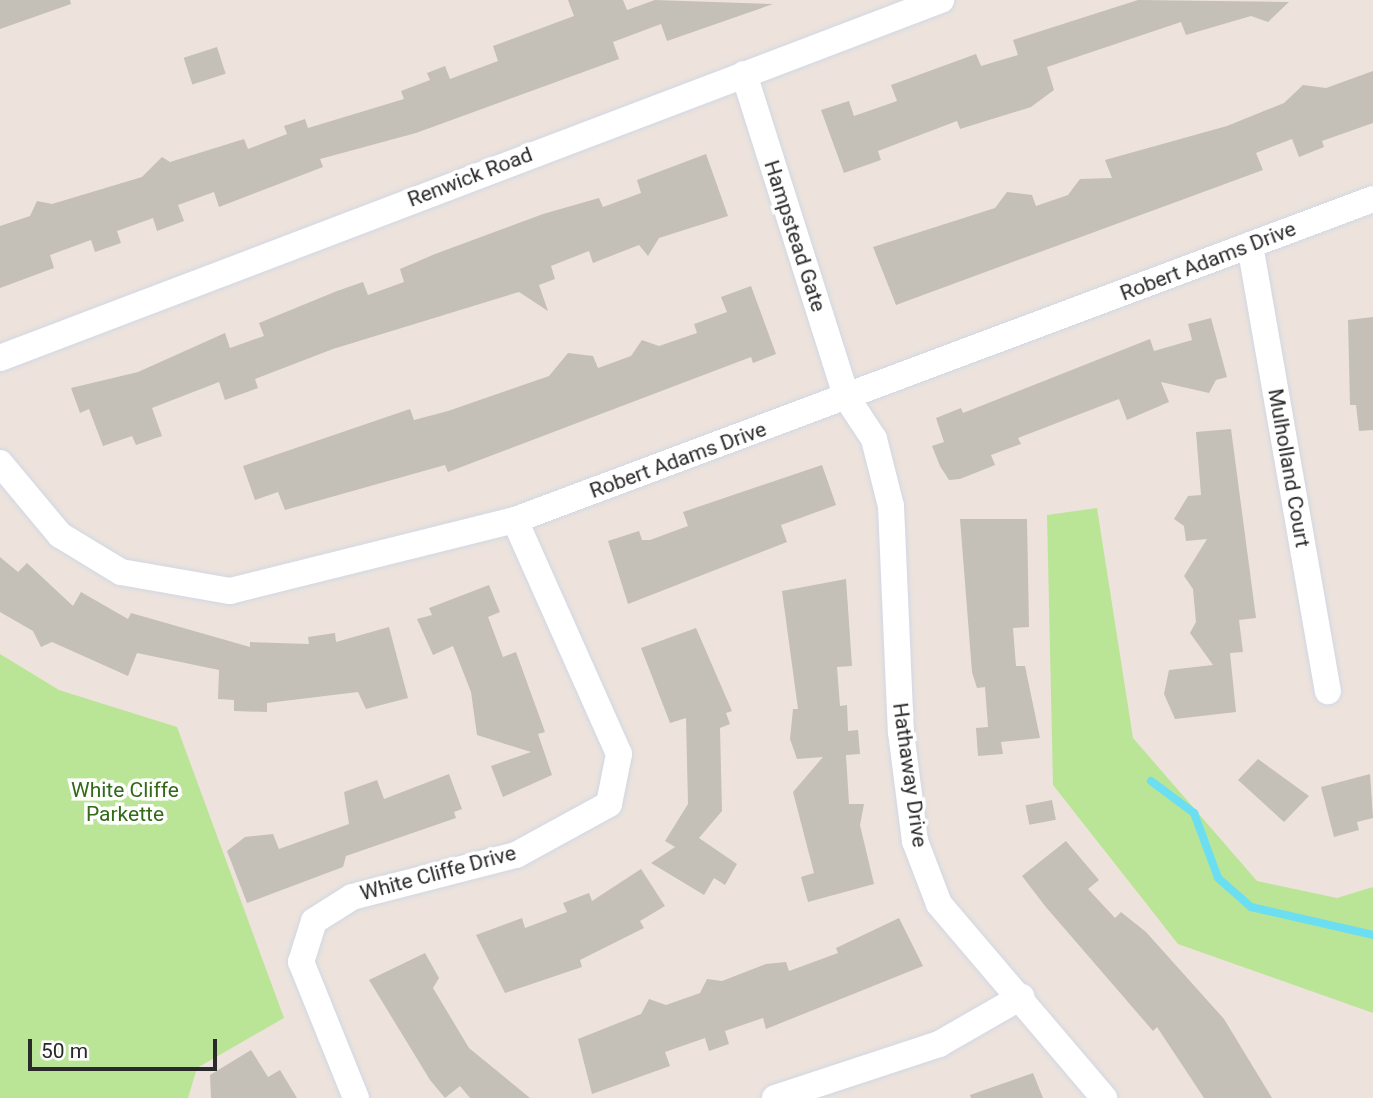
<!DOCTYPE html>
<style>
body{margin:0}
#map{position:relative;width:1373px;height:1098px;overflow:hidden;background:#ede3dc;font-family:Roboto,sans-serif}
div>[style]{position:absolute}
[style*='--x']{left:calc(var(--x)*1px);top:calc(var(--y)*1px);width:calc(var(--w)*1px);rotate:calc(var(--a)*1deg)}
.green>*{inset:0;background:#bae596}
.stream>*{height:8px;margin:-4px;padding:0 4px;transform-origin:4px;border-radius:4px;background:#6bdef2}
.building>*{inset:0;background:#c4bfb7;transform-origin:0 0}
.roads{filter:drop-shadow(0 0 2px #d1d7e4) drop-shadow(0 0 2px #d1d7e4)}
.street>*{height:26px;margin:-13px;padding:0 13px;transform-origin:13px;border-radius:13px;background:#fff}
span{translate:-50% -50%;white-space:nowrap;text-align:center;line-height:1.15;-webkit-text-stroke:7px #fff;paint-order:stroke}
.street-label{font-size:21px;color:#2a2a2a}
.park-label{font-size:21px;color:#326a18}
.scale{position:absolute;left:28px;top:1039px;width:189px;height:32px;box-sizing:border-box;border:4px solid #2a2a2a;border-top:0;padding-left:9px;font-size:21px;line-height:24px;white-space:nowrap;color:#2a2a2a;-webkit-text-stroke:5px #fff;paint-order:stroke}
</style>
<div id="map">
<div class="green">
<div style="clip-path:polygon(1097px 508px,1133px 738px,1257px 881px,1337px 898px,1373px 887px,1373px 1013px,1178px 944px,1053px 785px,1047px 515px)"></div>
<div style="clip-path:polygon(0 654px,59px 690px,177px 727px,284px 1018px,197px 1068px,188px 1098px,0 1098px)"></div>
</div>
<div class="stream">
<div style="--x:1151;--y:781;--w:54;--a:36.7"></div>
<div style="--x:1194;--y:813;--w:69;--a:69.7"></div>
<div style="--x:1218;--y:878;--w:44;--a:41.3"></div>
<div style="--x:1251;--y:907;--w:125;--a:12.9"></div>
</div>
<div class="building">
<div style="clip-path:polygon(0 0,70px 0,71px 4px,0 29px)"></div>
<div style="clip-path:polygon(568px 0,623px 0,627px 10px,655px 0,773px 4px,667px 41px,661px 24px,613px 42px,619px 59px,416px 133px,320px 159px,323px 167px,219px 207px,214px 192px,178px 205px,184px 221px,157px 231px,153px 218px,117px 231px,121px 243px,95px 252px,91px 240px,50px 255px,54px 268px,0 288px,0 226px,30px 216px,37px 201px,52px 204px,142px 177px,162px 157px,170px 162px,244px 139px,248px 149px,287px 134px,284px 126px,305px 119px,308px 128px,404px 99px,401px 91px,430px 80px,427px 73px,445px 66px,450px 79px,498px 61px,493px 46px,574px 16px)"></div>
<div style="clip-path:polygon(1138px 0,1289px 2px,1268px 22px,1251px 16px,1186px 35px,1181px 22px,1047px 67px,1054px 90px,1031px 107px,960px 129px,957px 121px,878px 151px,881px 160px,844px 173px,821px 110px,849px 101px,854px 116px,897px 101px,891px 85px,976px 54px,981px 66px,1018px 55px,1013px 40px)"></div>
<div style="left:217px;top:47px;width:28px;height:35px;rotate:72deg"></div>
<div style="clip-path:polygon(1373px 71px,1373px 123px,1322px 141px,1324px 147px,1299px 157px,1292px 139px,1256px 153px,1263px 170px,896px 305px,873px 247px,995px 208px,1007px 192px,1032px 195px,1036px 206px,1068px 195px,1080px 179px,1112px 178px,1105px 160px,1227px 126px,1284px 103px,1303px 85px,1326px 88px)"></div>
<div style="clip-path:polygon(706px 154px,728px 216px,659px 238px,648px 256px,639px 245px,593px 263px,589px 251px,551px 266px,555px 279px,539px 285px,548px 311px,519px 292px,333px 349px,255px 379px,258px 388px,225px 400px,219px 382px,152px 408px,162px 436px,136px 445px,132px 436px,103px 446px,89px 409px,80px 413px,71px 388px,138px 372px,225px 333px,230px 348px,264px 336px,259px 323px,337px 291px,363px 282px,368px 295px,404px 282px,400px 269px,435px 254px,543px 214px,599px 198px,603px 207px,641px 193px,637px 180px)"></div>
<div style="clip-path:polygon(751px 286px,776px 354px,753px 363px,751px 357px,448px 472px,445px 465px,285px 510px,278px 492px,255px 500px,243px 466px,410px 409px,414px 420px,448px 411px,549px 376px,568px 353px,593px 356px,598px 368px,631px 356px,642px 340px,659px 346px,697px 333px,694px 324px,727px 312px,721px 297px)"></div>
<div style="clip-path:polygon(1373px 317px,1373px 430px,1359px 431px,1356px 405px,1350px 405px,1348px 320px)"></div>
<div style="clip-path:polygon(1211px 318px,1227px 377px,1216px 380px,1209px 393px,1161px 382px,1169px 402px,1127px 420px,1119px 399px,1018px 438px,1021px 444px,991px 455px,995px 465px,960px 479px,949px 480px,940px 466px,932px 446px,944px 442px,936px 418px,961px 408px,963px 413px,1150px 339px,1154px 351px,1192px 340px,1188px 324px)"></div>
<div style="clip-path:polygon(1231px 429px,1256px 618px,1239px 620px,1243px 652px,1230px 653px,1236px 712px,1175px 719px,1164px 694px,1169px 670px,1213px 665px,1190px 633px,1196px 622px,1193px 589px,1184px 576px,1207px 539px,1186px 541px,1184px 526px,1174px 519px,1188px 496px,1201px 495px,1196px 432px)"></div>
<div style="clip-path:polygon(822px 465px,836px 505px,781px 525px,787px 542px,628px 604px,608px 541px,639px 531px,642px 540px,650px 540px,688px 526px,683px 512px)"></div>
<div style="clip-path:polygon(960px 519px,1027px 519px,1029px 627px,1013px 628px,1016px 666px,1025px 666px,1040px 738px,1001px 742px,1003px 754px,978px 756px,976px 728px,988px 727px,985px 687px,977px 688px,972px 672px)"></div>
<div style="clip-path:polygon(0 557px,18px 572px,27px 563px,73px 606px,81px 592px,128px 619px,131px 613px,250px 647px,250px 642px,309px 644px,308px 637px,335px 633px,336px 642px,389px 627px,408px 698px,366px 709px,358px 692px,267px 703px,267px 712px,234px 711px,234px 700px,218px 699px,219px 670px,137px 653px,128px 676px,52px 642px,41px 647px,33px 631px,0 612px)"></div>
<div style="clip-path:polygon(846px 579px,852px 666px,837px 667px,840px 706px,847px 705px,848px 731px,858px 730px,860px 754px,846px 755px,849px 804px,864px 804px,860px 825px,874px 884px,808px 902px,801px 877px,814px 873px,793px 792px,823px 757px,797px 759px,790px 739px,793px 709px,798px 709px,782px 591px)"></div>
<div style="clip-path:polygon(489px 585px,500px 612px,488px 617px,503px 657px,516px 652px,545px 732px,538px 734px,552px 775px,503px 797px,491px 766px,531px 752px,477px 735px,471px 692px,453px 646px,433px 655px,417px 619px,432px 615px,429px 608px)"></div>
<div style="clip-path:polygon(696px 628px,732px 711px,726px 713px,730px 724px,720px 728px,722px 811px,699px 838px,737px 864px,725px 885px,714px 878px,704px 895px,651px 863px,675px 847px,665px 841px,688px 804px,686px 718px,670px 723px,641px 648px)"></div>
<div style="clip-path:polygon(1258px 759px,1309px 796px,1284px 822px,1238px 780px)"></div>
<div style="clip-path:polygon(449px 774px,462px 809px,454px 812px,456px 818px,346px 856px,343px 867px,247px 903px,227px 851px,245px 837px,273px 834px,279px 849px,349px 824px,344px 792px,377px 780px,384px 799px)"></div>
<div style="clip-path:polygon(1370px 774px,1373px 818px,1357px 822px,1359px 830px,1334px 837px,1321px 787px)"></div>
<div style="left:1052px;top:800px;width:20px;height:27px;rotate:79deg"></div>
<div style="clip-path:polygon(1066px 841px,1099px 880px,1088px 889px,1115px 918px,1121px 912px,1146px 932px,1224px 1019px,1272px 1098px,1204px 1098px,1157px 1027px,1153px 1031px,1045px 906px,1022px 876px)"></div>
<div style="clip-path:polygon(641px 869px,665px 906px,640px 921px,644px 928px,580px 960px,582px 967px,505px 993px,476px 935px,522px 918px,525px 928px,567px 912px,563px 903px,589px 893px,592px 901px)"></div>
<div style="clip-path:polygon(899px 918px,923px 966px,766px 1029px,763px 1018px,725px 1031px,729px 1044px,709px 1051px,705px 1038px,665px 1052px,670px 1066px,592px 1094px,578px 1039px,641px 1014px,649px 999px,666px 1005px,700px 993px,707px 979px,722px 981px,766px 964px,786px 962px,789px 971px,838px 953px,836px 948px)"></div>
<div style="clip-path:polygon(425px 953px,439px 978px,433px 988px,469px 1048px,530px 1098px,470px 1098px,460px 1086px,445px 1098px,430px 1080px,369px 980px)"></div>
<div style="clip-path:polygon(251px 1050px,268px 1077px,280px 1070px,297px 1098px,211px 1098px,210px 1075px)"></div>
<div style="clip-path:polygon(1033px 1073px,1043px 1098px,971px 1098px,970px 1095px)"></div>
</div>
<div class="roads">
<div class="street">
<div style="--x:744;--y:74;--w:340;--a:72.4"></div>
<div style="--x:847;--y:398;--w:49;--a:56.6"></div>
<div style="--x:874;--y:439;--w:69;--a:75.8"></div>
<div style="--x:891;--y:506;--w:226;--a:87.5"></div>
<div style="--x:901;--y:732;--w:110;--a:82.7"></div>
<div style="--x:915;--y:841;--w:67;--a:69.1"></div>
<div style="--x:939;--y:904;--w:255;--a:49.6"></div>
<div style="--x:1250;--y:245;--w:453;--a:80.1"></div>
<div style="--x:0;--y:358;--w:1007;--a:-20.83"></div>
<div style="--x:0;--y:463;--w:94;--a:50.2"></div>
<div style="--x:60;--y:535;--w:71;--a:31.2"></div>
<div style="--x:121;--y:572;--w:111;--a:9.9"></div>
<div style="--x:230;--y:591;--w:294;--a:-14"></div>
<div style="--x:515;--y:520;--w:916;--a:-20.51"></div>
<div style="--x:356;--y:1098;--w:147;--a:-112"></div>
<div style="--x:301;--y:962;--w:43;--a:-72.4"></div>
<div style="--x:314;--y:921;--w:45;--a:-32.3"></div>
<div style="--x:352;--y:897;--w:169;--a:-14.4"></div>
<div style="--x:516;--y:855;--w:106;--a:-28.7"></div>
<div style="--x:609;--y:804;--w:51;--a:-78.7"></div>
<div style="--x:619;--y:754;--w:256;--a:-114"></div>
<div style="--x:775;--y:1098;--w:173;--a:-18.2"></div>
<div style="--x:939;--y:1044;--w:95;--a:-29.8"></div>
</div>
</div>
<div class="street-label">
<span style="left:470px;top:177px;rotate:-21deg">Renwick Road</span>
<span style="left:795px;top:236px;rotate:72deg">Hampstead Gate</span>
<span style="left:1208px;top:261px;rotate:-21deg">Robert Adams Drive</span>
<span style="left:678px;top:460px;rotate:-20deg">Robert Adams Drive</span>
<span style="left:1289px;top:468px;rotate:80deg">Mulholland Court</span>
<span style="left:910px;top:775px;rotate:82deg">Hathaway Drive</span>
<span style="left:438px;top:873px;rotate:-15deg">White Cliffe Drive</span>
</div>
<div class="park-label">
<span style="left:125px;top:802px">White Cliffe<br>Parkette</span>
</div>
<div class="scale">50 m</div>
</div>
